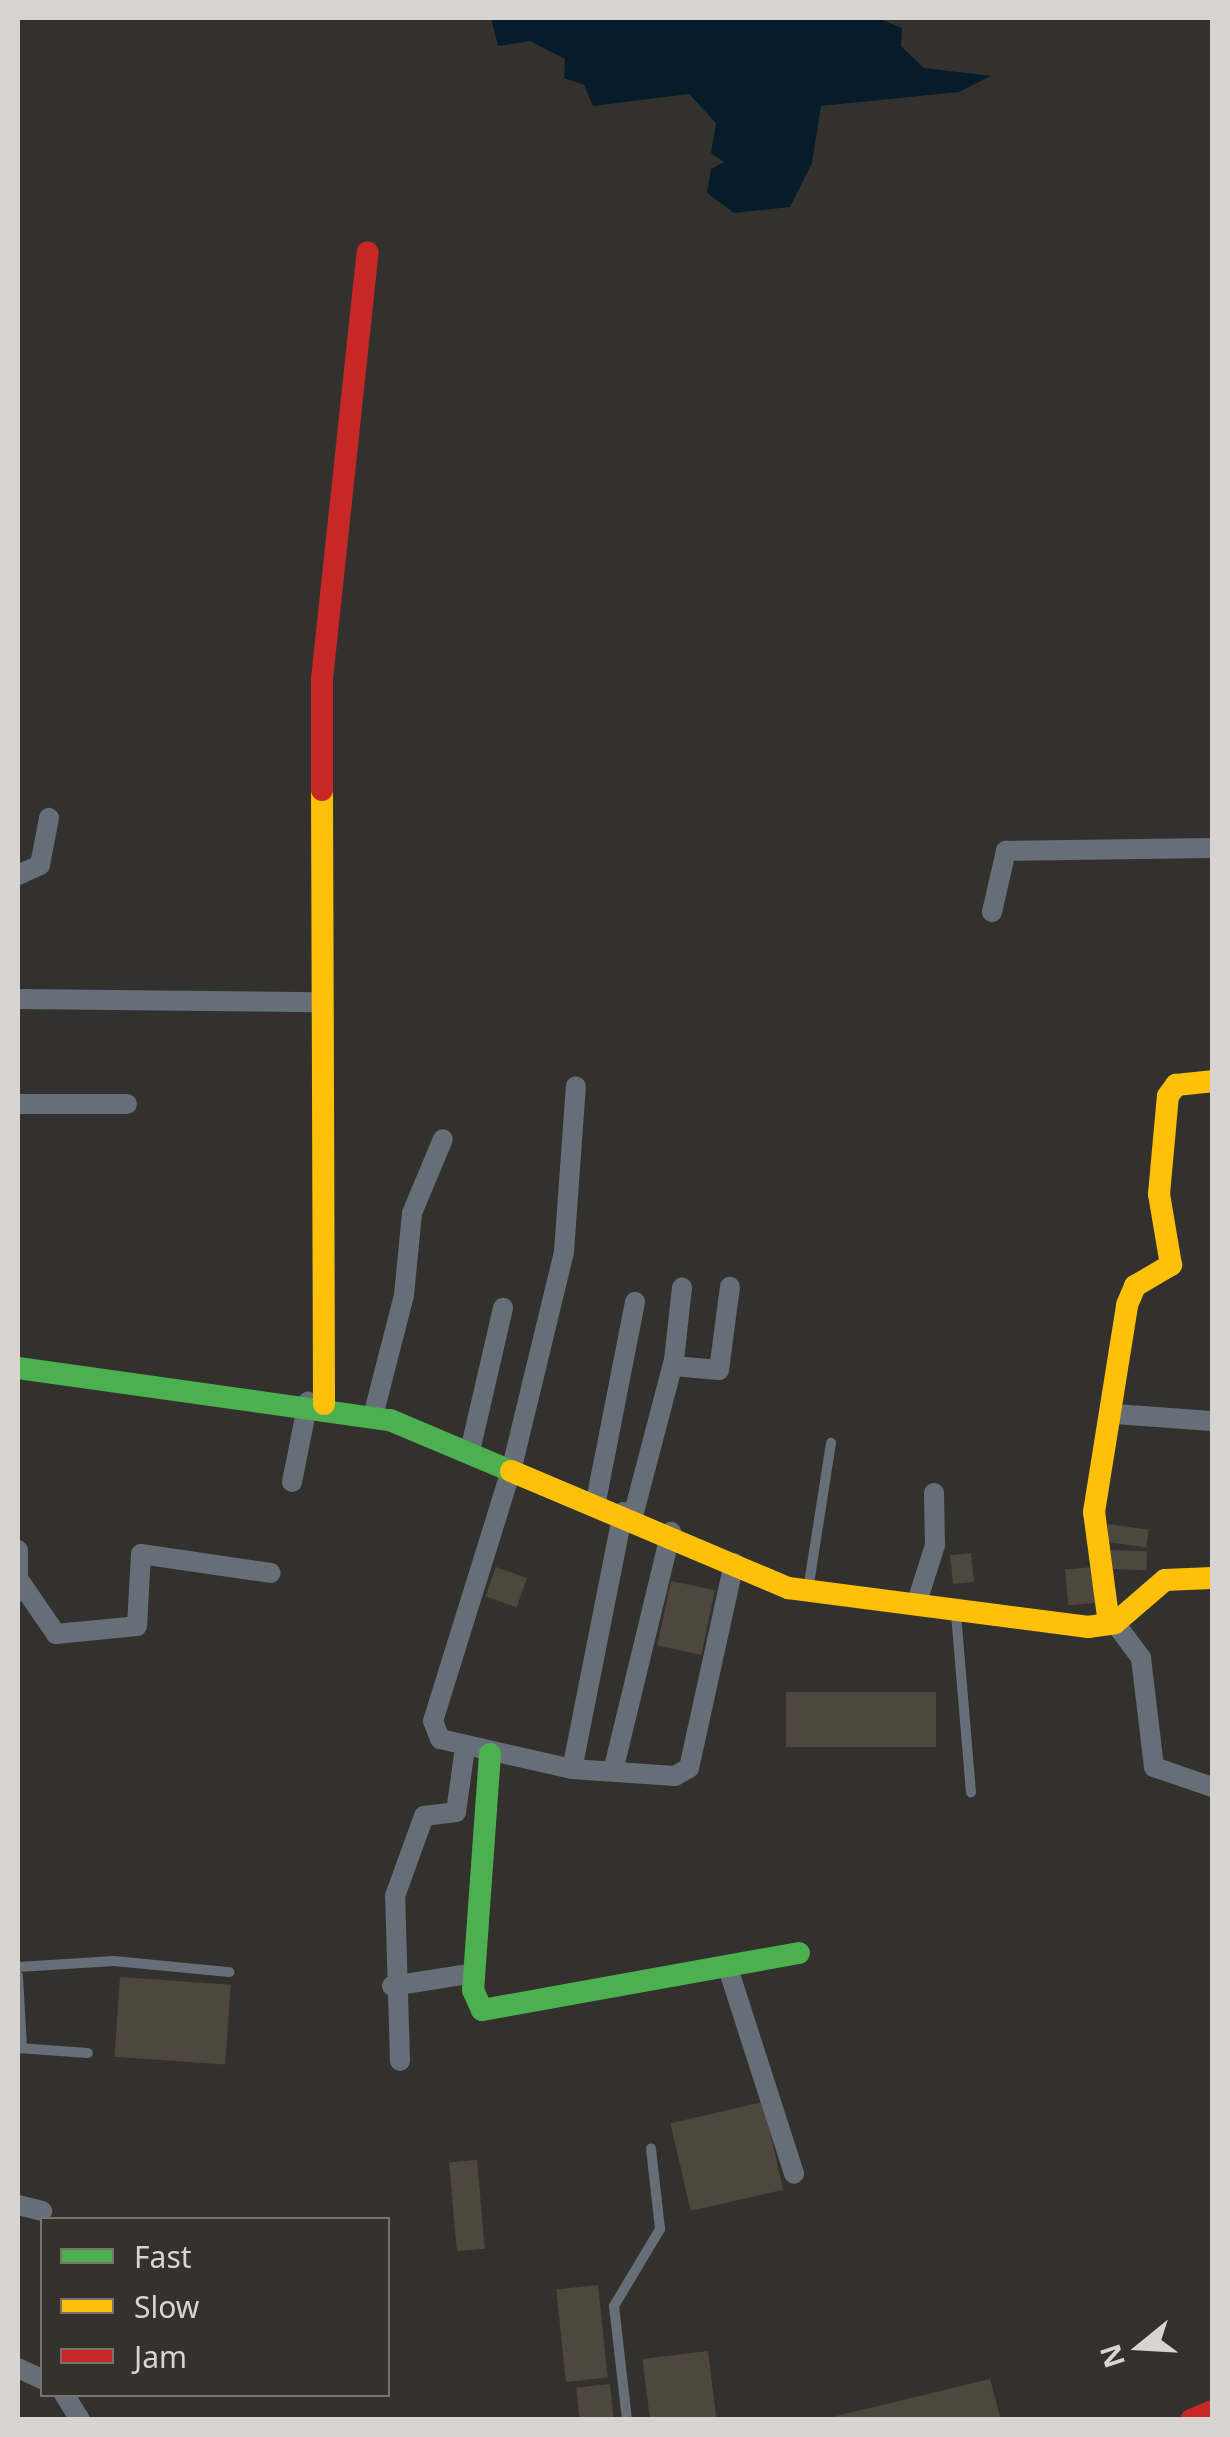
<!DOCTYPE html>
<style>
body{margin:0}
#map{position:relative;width:1230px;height:2437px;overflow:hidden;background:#33312e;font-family:"Noto Sans",sans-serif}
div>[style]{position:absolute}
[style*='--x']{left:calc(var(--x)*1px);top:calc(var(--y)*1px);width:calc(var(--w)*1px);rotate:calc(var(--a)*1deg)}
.water>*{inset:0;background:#071c2b}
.building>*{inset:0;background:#4d473e;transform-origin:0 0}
.lane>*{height:10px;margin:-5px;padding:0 5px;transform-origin:5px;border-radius:5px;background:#666e77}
.street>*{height:20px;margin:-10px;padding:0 10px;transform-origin:10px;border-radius:10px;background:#666e77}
.fast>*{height:22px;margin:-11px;padding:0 11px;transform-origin:11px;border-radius:11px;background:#4caf50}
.slow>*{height:22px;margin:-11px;padding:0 11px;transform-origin:11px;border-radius:11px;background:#ffc107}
.jam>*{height:22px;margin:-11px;padding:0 11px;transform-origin:11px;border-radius:11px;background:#c62828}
span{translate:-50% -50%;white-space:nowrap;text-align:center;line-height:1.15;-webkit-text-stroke:8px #35312c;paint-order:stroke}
.frame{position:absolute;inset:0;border:20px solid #d7d4d1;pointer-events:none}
.legend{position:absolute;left:40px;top:2217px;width:350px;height:180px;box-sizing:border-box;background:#35312c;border:2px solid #76726e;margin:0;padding:12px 18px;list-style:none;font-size:30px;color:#d7d4d1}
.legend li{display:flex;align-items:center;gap:20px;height:50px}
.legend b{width:50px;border:2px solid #76726e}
.north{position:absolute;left:1090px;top:2297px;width:100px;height:100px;-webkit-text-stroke:8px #35312c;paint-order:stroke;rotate:252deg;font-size:28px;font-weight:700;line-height:40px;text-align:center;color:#d7d4d1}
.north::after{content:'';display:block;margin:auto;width:35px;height:45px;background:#d7d4d1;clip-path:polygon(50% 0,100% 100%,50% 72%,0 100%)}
</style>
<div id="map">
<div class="water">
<div style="clip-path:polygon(491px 18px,877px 18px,902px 28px,901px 46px,924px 68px,991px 76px,959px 92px,821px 106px,812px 163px,790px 207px,734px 213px,707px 193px,711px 169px,724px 162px,711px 153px,716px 123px,689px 94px,593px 106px,584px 85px,564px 78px,565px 59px,530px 41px,498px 46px)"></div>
</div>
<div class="building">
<div style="left:1108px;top:1524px;width:41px;height:18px;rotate:8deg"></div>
<div style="left:1111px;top:1550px;width:36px;height:19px;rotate:2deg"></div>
<div style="left:971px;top:1553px;width:29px;height:21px;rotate:84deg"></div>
<div style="left:496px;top:1567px;width:33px;height:31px;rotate:20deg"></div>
<div style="left:1093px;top:1567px;width:36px;height:28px;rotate:85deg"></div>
<div style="left:671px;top:1581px;width:45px;height:66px;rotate:12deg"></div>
<div style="left:786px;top:1692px;width:150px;height:55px"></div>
<div style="left:120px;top:1977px;width:111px;height:80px;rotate:4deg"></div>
<div style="left:763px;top:2102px;width:90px;height:95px;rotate:77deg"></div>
<div style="left:477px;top:2160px;width:89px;height:28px;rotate:85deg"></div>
<div style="left:598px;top:2285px;width:93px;height:42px;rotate:84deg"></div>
<div style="left:708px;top:2351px;width:69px;height:66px;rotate:83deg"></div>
<div style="clip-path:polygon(990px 2379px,1001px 2420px,829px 2420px,828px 2418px)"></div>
<div style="left:610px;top:2384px;width:36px;height:34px;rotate:84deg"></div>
</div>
<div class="lane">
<div style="--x:808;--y:1590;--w:149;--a:-81.1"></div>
<div style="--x:956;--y:1614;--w:179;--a:85.2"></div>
<div style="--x:18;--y:1967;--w:96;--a:-3.6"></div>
<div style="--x:114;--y:1961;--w:116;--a:5.5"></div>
<div style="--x:18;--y:1976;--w:72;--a:86.8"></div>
<div style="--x:18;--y:2048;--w:70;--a:4.1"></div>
<div style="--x:627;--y:2420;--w:115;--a:-96.5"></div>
<div style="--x:614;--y:2306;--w:90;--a:-59.1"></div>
<div style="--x:660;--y:2229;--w:81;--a:-96.4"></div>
</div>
<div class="street">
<div style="--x:18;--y:875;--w:24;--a:-24"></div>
<div style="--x:40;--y:865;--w:48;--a:-79.2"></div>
<div style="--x:992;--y:912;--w:63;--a:-77.1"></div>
<div style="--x:1006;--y:851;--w:206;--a:-0.8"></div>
<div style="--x:18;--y:999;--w:301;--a:0.6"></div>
<div style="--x:18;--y:1104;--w:109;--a:0"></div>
<div style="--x:673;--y:1366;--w:46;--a:5"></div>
<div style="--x:719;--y:1370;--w:84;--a:-82.5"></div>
<div style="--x:1115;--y:1414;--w:97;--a:4.1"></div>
<div style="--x:373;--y:1416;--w:125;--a:-75.6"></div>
<div style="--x:404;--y:1295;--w:82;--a:-84.4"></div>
<div style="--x:412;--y:1213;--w:80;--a:-67.3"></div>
<div style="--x:470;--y:1451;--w:147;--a:-77"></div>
<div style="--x:292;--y:1482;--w:82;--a:-78.7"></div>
<div style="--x:596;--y:1501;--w:203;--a:-78.9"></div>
<div style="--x:623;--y:1512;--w:262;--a:101.2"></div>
<div style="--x:572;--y:1769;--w:103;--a:3.9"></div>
<div style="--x:675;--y:1776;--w:16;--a:-30"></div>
<div style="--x:689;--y:1768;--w:210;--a:-77.6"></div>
<div style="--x:633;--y:1516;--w:161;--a:-75.3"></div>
<div style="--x:674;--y:1360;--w:73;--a:-83.7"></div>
<div style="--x:18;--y:1550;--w:42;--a:90"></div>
<div style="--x:21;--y:1583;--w:62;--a:55.5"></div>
<div style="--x:56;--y:1634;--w:81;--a:-5.6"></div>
<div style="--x:137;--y:1626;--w:72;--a:-86.8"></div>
<div style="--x:141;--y:1554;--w:131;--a:8.3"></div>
<div style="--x:916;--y:1605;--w:63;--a:-72.4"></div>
<div style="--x:935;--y:1545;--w:52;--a:-91.1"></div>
<div style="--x:1115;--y:1623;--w:44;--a:53.4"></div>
<div style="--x:1141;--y:1658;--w:110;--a:83.2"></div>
<div style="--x:1154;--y:1767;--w:61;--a:19"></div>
<div style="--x:614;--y:1767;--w:242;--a:-76.4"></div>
<div style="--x:572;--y:1769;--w:135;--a:-167.2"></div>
<div style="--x:440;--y:1739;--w:19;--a:-111"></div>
<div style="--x:433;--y:1721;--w:266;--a:-72.7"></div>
<div style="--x:512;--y:1467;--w:221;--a:-76.4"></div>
<div style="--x:564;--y:1252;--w:166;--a:-85.9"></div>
<div style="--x:728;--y:1968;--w:216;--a:72.2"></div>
<div style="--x:392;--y:1986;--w:83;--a:-9"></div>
<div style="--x:400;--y:2061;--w:165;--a:-91.7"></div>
<div style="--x:395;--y:1896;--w:85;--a:-70.1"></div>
<div style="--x:424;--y:1816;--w:32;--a:-7"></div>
<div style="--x:456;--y:1812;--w:65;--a:-82"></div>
<div style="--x:18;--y:2205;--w:25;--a:14"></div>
<div style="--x:18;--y:2368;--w:26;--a:25"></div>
<div style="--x:64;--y:2394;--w:31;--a:58"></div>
</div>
<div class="fast">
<div style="--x:18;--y:1368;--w:376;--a:8"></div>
<div style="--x:390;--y:1420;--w:131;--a:22.9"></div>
<div style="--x:490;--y:1754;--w:237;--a:94.1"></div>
<div style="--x:473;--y:1990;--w:22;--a:66"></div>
<div style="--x:482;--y:2010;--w:322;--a:-10.2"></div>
</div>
<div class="slow">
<div style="--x:322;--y:790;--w:614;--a:89.81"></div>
<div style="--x:511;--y:1471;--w:301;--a:22.9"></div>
<div style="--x:788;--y:1588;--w:303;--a:7.4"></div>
<div style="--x:1088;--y:1627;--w:27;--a:-8"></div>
<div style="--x:1115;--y:1623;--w:66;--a:-40.7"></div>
<div style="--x:1165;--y:1580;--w:47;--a:-2.4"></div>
<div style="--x:1109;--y:1624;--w:113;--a:-97.6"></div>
<div style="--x:1094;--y:1512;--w:210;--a:-80.9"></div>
<div style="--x:1127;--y:1305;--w:21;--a:-67"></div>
<div style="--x:1135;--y:1286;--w:42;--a:-30.3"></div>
<div style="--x:1171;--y:1265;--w:72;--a:-99.6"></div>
<div style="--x:1159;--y:1194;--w:98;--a:-84.8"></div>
<div style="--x:1168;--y:1096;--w:14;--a:-54"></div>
<div style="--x:1176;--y:1085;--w:36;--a:-6"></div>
</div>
<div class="jam">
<div style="--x:322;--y:790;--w:111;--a:-90"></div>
<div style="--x:322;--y:679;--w:429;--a:-83.9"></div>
<div style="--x:1191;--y:2420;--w:23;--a:-23"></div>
</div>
<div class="frame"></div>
<ul class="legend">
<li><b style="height:12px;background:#4caf50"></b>Fast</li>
<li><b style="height:12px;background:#ffc107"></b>Slow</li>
<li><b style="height:12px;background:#c62828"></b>Jam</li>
</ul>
<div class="north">N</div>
</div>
